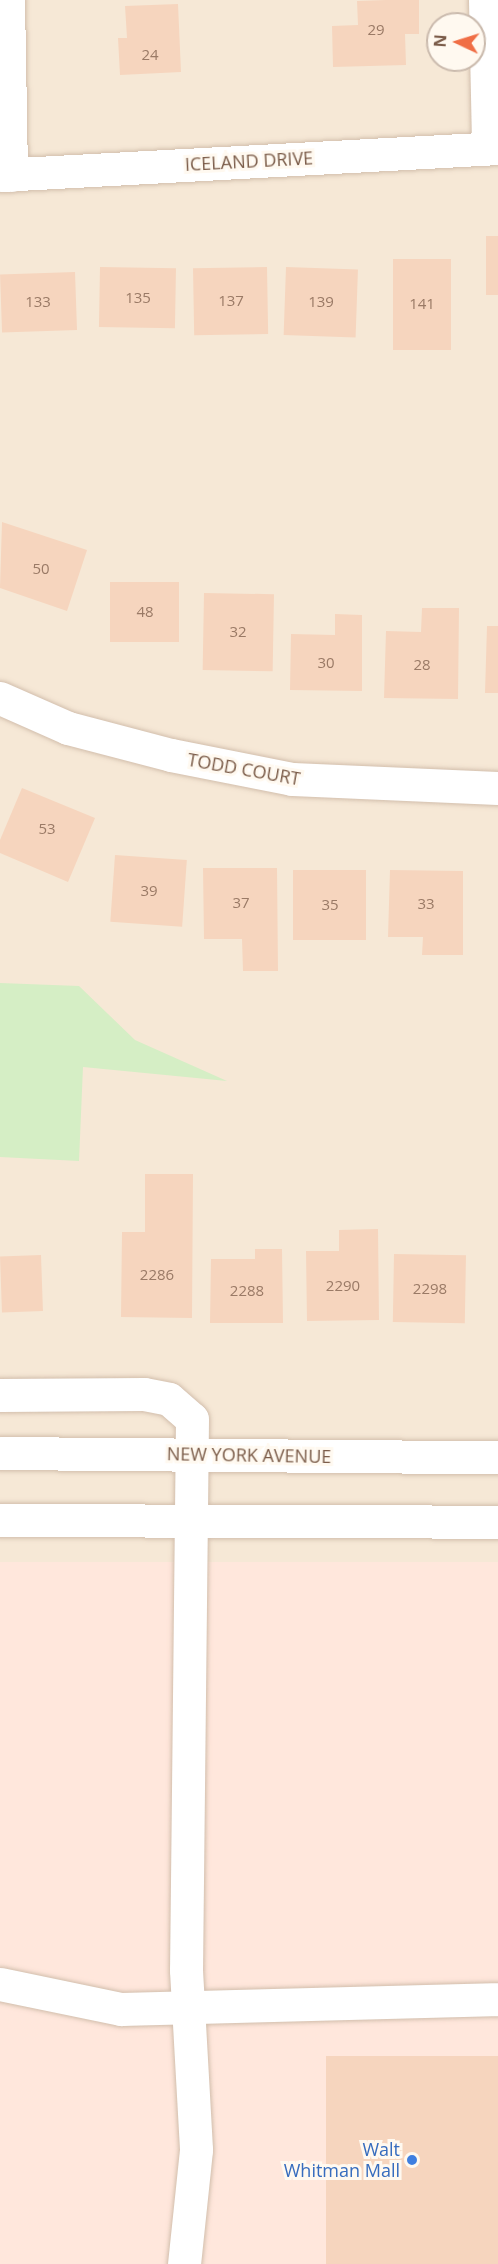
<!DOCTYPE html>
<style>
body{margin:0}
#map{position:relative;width:498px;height:2264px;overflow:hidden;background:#fef6e8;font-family:"Open Sans",sans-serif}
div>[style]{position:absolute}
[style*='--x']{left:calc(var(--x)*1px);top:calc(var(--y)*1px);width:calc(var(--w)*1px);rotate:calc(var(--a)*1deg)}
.residential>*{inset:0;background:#f6e8d6}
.commercial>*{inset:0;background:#ffe7dc;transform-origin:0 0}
.green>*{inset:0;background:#d5eec5}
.building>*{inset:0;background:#f6d5be;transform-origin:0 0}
.roads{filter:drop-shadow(0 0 2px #d2beac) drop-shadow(0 0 2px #d2beac)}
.minor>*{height:33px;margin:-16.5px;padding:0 16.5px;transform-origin:16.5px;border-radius:16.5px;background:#fff}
.dots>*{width:16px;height:16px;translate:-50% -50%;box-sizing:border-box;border:3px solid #fff9f0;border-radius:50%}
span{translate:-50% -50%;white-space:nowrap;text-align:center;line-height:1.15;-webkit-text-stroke:6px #fff9f0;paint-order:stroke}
.number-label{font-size:15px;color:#9a7a66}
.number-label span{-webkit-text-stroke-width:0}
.street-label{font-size:18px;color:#7b5c49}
.shop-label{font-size:18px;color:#366cbe}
.right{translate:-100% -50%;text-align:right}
.north{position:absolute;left:426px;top:12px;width:60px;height:60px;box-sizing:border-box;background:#fff9f0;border:2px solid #cabaad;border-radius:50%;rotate:274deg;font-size:16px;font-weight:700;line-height:24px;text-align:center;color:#7b5c49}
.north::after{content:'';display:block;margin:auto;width:21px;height:27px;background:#f06e45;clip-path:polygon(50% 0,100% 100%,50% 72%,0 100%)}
</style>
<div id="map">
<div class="residential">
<div style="clip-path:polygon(evenodd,0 0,498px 0,498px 1562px,0 1566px,0 0,438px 24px,474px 24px,474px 60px,438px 60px,438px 24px)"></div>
</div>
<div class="commercial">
<div style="left:498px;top:1562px;width:702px;height:498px;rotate:90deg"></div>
</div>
<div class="green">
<div style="clip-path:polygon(0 983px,79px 986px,135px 1040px,227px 1081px,83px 1067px,79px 1161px,0 1157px)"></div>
</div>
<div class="building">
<div style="clip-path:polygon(386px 0,419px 0,419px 34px,405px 34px,406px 65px,333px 67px,332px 26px,358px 25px,357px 1px)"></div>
<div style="clip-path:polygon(178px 4px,181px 72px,120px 75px,118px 38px,127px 38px,125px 6px)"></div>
<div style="left:486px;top:236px;width:12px;height:59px"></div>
<div style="left:393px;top:259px;width:58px;height:91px"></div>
<div style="left:100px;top:267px;width:76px;height:60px;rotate:1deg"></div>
<div style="left:267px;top:267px;width:67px;height:74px;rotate:89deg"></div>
<div style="left:286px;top:267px;width:72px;height:68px;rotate:2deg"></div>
<div style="left:75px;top:272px;width:58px;height:75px;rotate:88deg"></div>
<div style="clip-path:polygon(2px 522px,87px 550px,67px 611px,0 588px)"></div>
<div style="left:179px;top:582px;width:60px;height:69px;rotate:90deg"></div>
<div style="left:204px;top:593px;width:70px;height:77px;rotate:1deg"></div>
<div style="clip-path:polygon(422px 608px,459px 608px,458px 699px,384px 698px,386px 631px,421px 632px)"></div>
<div style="clip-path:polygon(335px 614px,362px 615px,362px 691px,290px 690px,291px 634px,335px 635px)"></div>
<div style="clip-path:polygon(487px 626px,498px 626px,498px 693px,485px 693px)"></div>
<div style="clip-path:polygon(22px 788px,95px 818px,68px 882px,0 853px,0 840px)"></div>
<div style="left:115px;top:855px;width:72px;height:67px;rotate:4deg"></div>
<div style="clip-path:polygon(203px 868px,277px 868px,278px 971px,243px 971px,242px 939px,204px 939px)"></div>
<div style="left:293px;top:870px;width:73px;height:70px"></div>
<div style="clip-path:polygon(390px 870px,463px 871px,463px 955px,422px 955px,423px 937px,388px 937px)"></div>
<div style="clip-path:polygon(145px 1174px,193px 1174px,192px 1318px,121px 1317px,122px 1232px,145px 1232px)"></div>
<div style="clip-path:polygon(378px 1229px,379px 1320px,307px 1321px,306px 1251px,339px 1251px,339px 1230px)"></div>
<div style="clip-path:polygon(255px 1249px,282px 1249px,283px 1323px,210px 1323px,211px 1259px,255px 1259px)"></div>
<div style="left:394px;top:1254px;width:72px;height:68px;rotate:1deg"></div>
<div style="left:41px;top:1255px;width:56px;height:41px;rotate:88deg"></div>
<div style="left:498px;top:2056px;width:208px;height:172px;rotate:90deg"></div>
</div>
<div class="roads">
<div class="minor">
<div style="--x:8;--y:0;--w:175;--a:89"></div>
<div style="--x:485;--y:0;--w:148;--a:88.8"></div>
<div style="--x:0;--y:175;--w:499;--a:-3.1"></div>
<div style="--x:0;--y:698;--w:74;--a:23.8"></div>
<div style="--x:68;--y:728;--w:106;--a:14.7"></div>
<div style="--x:171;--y:755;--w:123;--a:11.2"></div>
<div style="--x:292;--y:779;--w:206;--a:2.5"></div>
<div style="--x:0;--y:1395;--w:144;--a:-0.4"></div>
<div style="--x:144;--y:1394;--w:25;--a:11"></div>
<div style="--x:169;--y:1399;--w:30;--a:41"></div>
<div style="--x:192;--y:1419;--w:551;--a:90.62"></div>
<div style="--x:186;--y:1970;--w:180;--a:86.8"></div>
<div style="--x:196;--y:2150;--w:115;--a:96"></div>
<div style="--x:0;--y:1453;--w:498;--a:0.5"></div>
<div style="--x:0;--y:1520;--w:498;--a:0.2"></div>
<div style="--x:0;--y:1984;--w:124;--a:11.7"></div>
<div style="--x:121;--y:2009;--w:377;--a:-1.5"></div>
</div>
</div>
<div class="dots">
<div style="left:412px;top:2160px;background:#3f7fe0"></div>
</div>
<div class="number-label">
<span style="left:376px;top:30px">29</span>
<span style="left:150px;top:55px">24</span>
<span style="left:138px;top:298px">135</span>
<span style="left:231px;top:301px">137</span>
<span style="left:38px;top:302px">133</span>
<span style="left:321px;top:302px">139</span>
<span style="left:422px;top:304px">141</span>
<span style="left:41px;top:569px">50</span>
<span style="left:145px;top:612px">48</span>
<span style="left:238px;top:632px">32</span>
<span style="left:326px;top:663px">30</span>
<span style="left:422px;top:665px">28</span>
<span style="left:47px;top:829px">53</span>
<span style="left:149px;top:891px">39</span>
<span style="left:241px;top:903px">37</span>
<span style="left:426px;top:904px">33</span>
<span style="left:330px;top:905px">35</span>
<span style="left:157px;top:1275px">2286</span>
<span style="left:343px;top:1286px">2290</span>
<span style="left:430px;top:1289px">2298</span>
<span style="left:247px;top:1291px">2288</span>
</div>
<div class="street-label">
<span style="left:249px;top:161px;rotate:-3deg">ICELAND DRIVE</span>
<span style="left:244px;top:769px;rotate:10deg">TODD COURT</span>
<span style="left:249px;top:1455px;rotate:1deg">NEW YORK AVENUE</span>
</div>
<div class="shop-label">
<span class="right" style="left:400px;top:2160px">Walt<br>Whitman Mall</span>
</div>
<div class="north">N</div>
</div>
